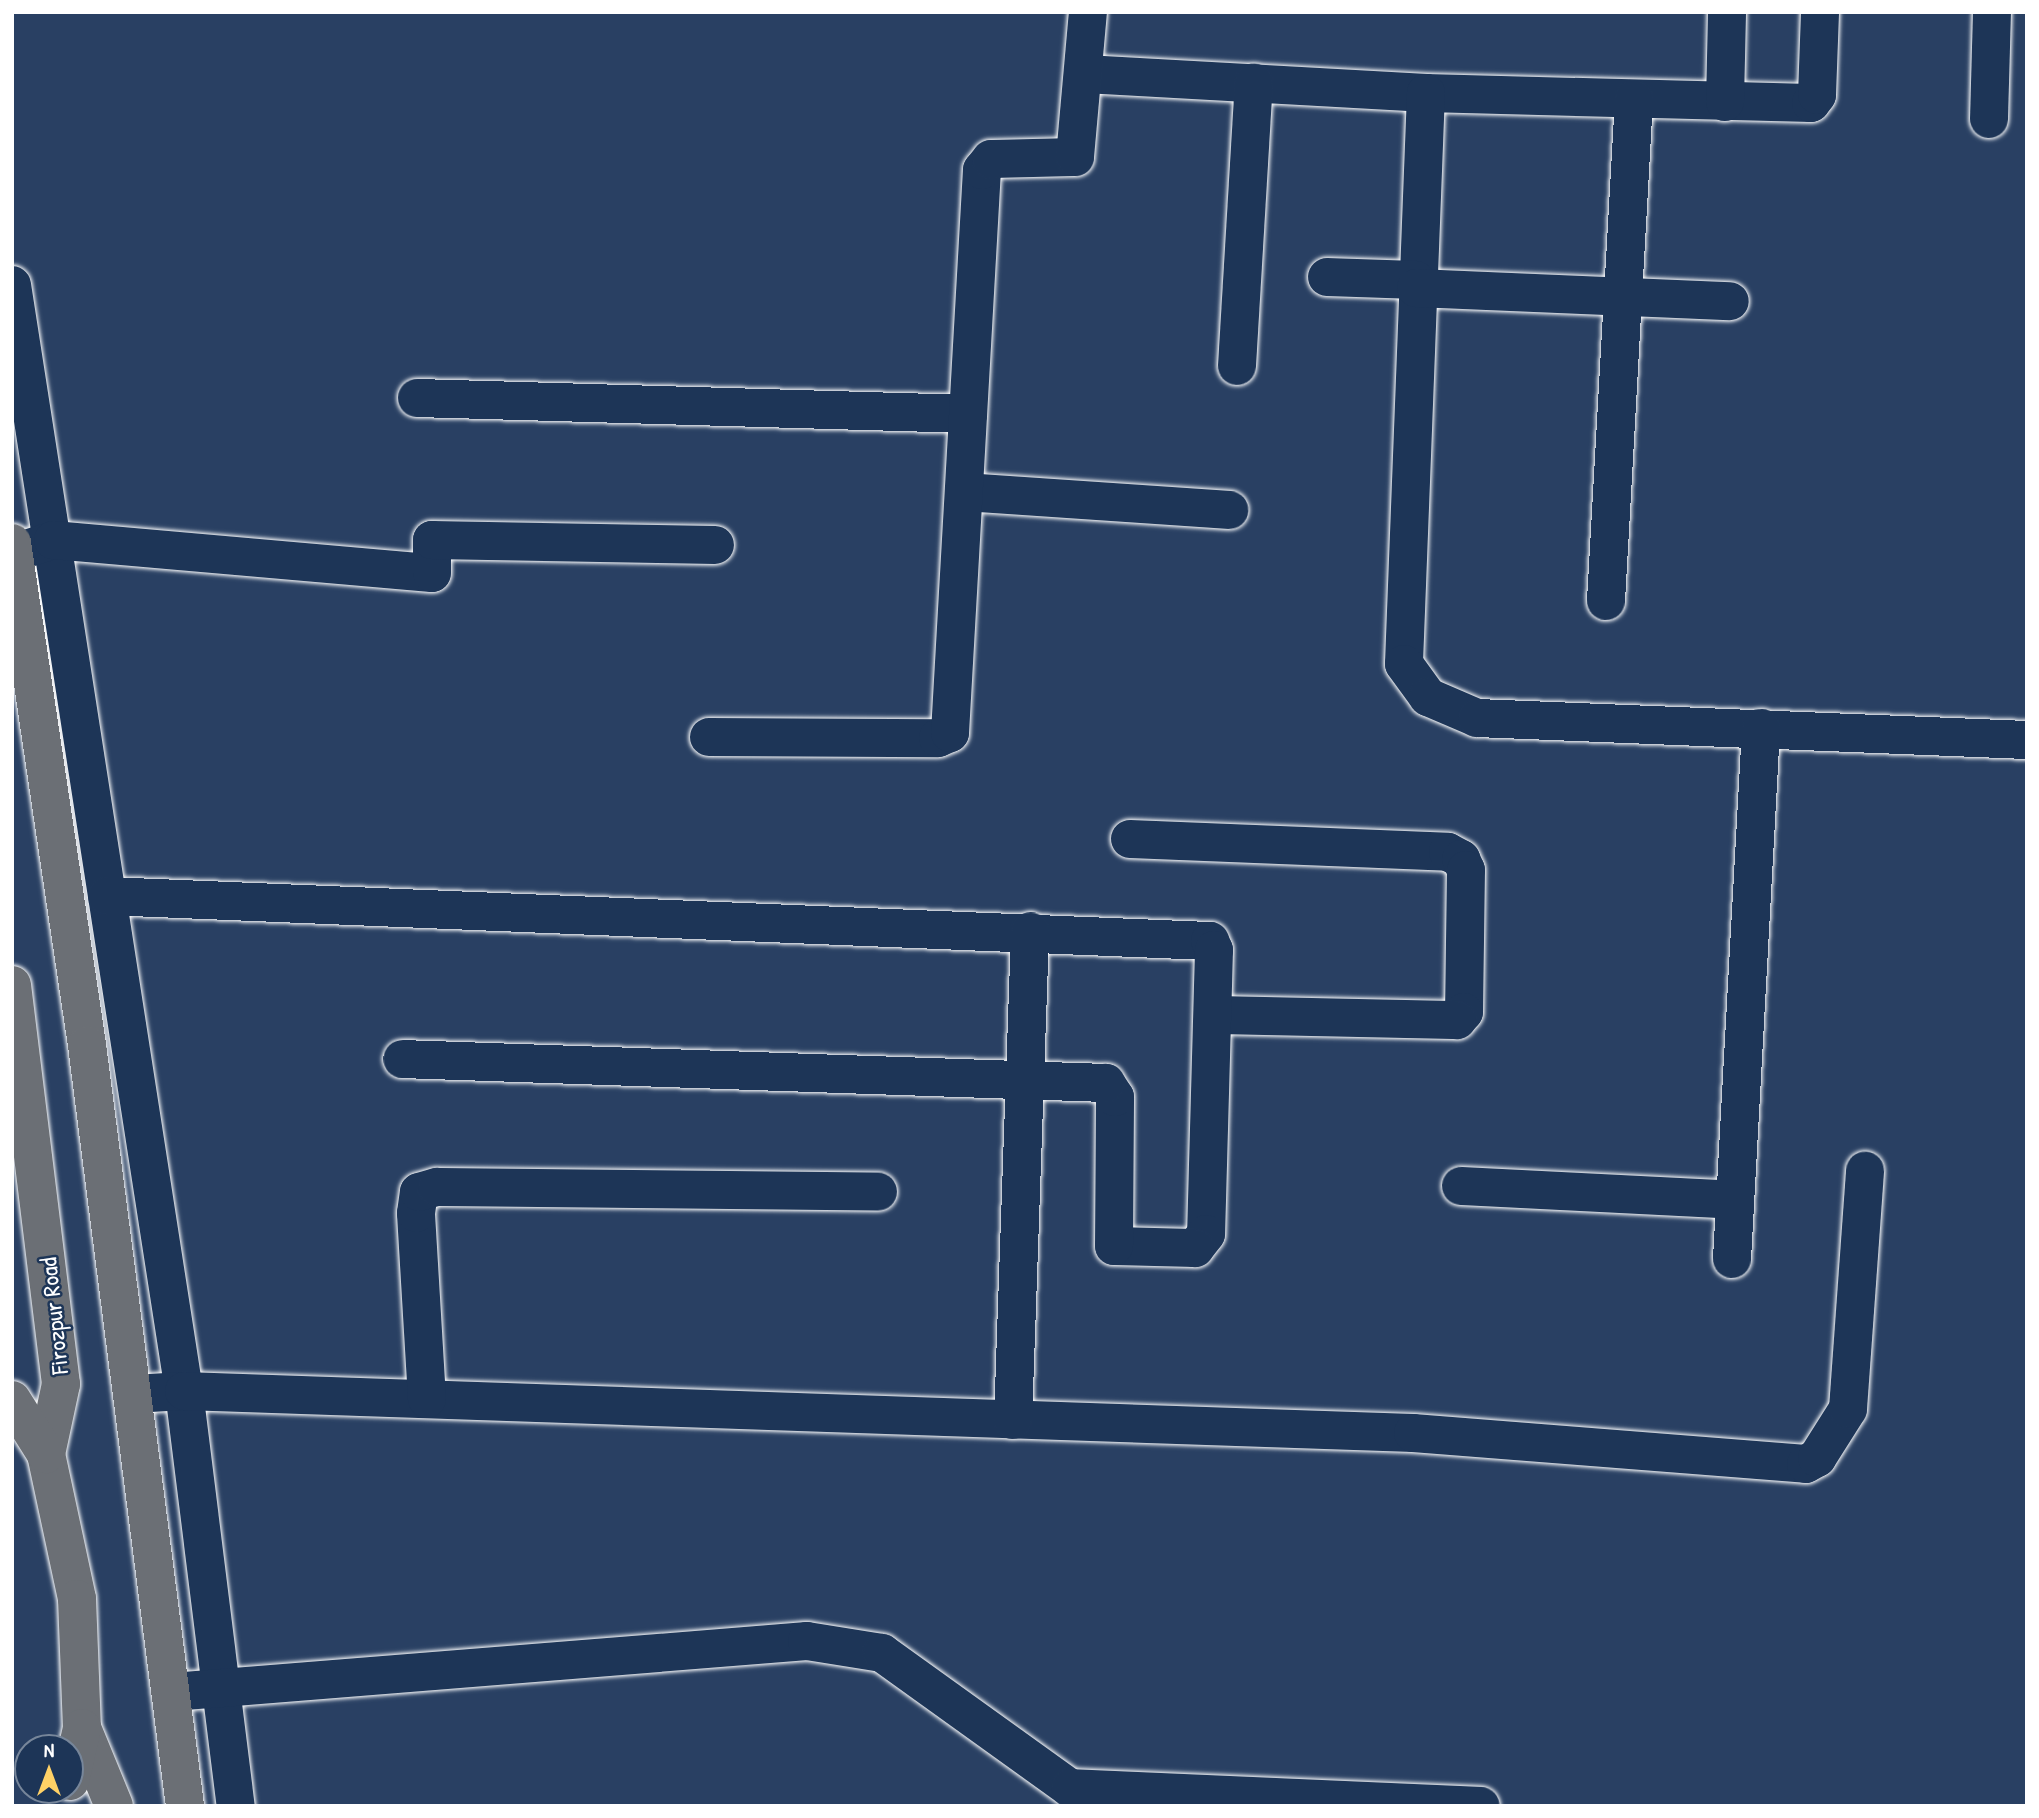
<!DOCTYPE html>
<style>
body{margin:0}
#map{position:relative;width:2039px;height:1818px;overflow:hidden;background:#294063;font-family:"Patrick Hand",sans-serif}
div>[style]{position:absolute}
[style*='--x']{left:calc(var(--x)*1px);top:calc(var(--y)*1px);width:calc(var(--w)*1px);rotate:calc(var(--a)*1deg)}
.roads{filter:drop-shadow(0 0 2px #fff) drop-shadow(0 0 2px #fff)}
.minor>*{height:38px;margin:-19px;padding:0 19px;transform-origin:19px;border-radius:19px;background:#1d3557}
.highway>*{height:38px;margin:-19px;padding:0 19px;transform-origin:19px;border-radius:19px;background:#6b6f75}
span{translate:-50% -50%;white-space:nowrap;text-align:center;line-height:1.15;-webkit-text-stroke:5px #1d3557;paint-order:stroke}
.street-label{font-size:24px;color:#fff}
.frame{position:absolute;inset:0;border:14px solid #fff;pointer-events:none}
.north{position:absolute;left:14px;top:1734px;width:70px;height:70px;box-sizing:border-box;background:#1d3557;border:2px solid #77869a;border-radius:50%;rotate:0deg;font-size:19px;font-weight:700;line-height:28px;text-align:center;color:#fff}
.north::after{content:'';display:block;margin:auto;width:24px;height:32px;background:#ffd166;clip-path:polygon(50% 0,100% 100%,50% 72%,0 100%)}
</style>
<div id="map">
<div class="roads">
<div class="minor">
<div style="--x:1085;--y:74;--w:342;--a:3.2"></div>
<div style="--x:1426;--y:93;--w:385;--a:1.5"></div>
<div style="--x:1811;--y:103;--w:10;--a:-53"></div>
<div style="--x:1817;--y:95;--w:83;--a:-87.9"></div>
<div style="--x:1426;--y:93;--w:571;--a:92.21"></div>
<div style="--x:1404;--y:664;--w:41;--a:54"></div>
<div style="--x:1428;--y:697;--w:53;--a:23.2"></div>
<div style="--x:1477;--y:718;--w:550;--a:2.29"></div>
<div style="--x:1725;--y:102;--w:90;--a:-88.7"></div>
<div style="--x:1989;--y:119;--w:107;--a:-88.4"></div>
<div style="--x:1327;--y:277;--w:89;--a:1.9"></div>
<div style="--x:12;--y:285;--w:1119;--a:81.16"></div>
<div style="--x:184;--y:1391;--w:418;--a:82.9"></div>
<div style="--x:1416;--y:288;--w:314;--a:2.4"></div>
<div style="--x:1237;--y:366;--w:284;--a:-86.6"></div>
<div style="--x:417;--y:398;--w:551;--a:1.66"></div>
<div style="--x:965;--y:492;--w:265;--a:3.9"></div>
<div style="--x:29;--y:548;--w:25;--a:-18"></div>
<div style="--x:53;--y:540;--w:380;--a:5"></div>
<div style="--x:432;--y:573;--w:33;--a:-90"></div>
<div style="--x:432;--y:540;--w:283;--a:1"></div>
<div style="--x:1606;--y:601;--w:503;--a:-86.81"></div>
<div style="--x:709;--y:737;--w:229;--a:0.3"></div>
<div style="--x:938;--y:738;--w:13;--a:-23"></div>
<div style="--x:950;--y:733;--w:564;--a:-86.75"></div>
<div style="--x:982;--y:170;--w:14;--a:-51"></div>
<div style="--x:991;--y:159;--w:84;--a:-1.4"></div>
<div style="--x:1075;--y:157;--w:146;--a:-84.9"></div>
<div style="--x:1130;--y:839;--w:318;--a:2.3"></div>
<div style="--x:1448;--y:852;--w:15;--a:28"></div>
<div style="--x:1461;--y:859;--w:12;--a:66"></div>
<div style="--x:1466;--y:870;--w:142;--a:90.8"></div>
<div style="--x:1464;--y:1012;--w:11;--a:131"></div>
<div style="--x:1457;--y:1020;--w:244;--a:-178.8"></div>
<div style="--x:107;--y:896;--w:1104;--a:2.34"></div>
<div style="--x:1210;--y:941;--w:10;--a:66"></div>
<div style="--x:1214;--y:950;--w:284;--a:91.6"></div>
<div style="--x:1206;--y:1234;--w:18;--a:128"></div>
<div style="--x:1195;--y:1248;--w:81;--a:-178.6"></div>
<div style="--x:1114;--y:1246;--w:149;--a:-89.6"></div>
<div style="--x:1115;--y:1097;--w:17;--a:-123"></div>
<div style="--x:1106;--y:1083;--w:704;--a:-178.05"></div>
<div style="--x:1461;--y:1186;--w:274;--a:2.9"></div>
<div style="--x:1732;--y:1259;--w:532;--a:-86.87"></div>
<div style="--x:133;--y:1394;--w:51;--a:-3.4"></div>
<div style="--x:184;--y:1391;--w:1230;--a:1.96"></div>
<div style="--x:1413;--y:1433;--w:394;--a:4.5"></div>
<div style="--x:1806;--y:1464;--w:13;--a:-29"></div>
<div style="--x:1817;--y:1458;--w:58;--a:-57.7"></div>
<div style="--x:1848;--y:1409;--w:239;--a:-85.9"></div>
<div style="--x:427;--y:1399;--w:186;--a:-93.4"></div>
<div style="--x:416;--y:1213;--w:21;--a:-82"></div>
<div style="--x:419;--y:1192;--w:19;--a:-16"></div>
<div style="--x:437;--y:1187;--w:441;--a:0.6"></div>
<div style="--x:1013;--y:1420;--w:489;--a:-88"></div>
<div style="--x:172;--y:1692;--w:637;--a:-4.59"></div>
<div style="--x:807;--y:1641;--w:76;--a:9.1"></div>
<div style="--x:882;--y:1653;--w:231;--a:35.7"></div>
<div style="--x:1070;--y:1788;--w:411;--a:2.5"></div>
</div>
<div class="highway">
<div style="--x:12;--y:543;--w:508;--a:81.5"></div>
<div style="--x:87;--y:1045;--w:767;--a:82.66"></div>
<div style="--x:12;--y:985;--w:402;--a:83"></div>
<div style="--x:61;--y:1384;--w:72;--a:102.1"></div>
<div style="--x:46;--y:1454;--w:148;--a:77.9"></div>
<div style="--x:77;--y:1599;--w:129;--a:87.8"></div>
<div style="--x:82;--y:1728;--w:84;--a:67.7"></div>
<div style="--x:12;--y:1400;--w:64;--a:57.8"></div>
<div style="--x:70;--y:1781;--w:54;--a:-77.2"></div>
</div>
</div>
<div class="street-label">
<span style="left:54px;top:1316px;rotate:-96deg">Firozpur Road</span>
</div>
<div class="frame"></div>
<div class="north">N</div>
</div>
